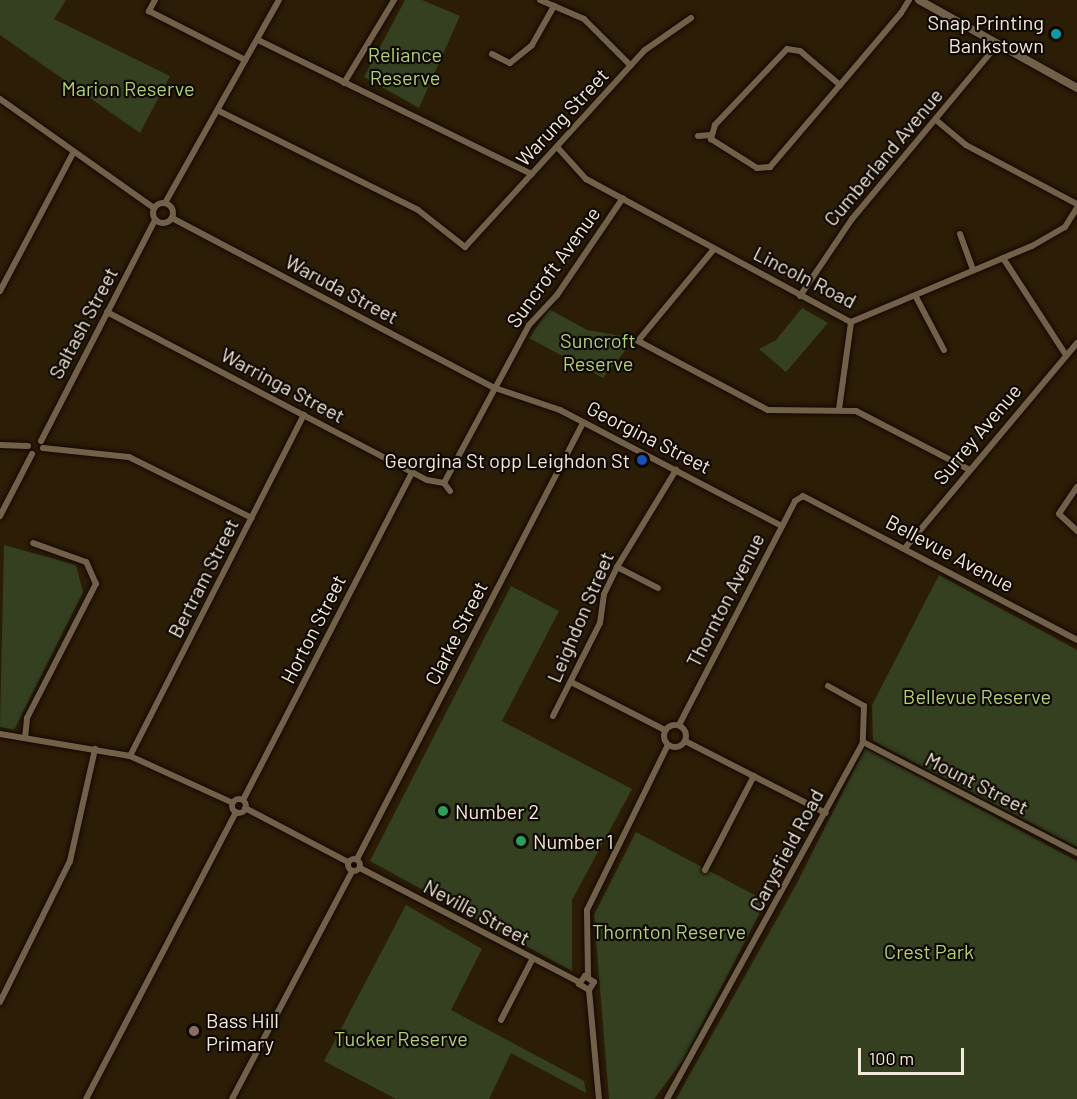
<!DOCTYPE html>
<style>
body{margin:0}
#map{position:relative;width:1077px;height:1099px;overflow:hidden;background:#2c1d07;font-family:Barlow,sans-serif}
div>[style]{position:absolute}
[style*='--x']{left:calc(var(--x)*1px);top:calc(var(--y)*1px);width:calc(var(--w)*1px);rotate:calc(var(--a)*1deg)}
.green>*{inset:0;background:#34401f}
.roads{filter:drop-shadow(0 0 2px #140700) drop-shadow(0 0 2px #140700)}
.minor>*{height:6px;margin:-3px;padding:0 3px;transform-origin:3px;border-radius:3px;background:#726149}
.minor>.ring{margin:-3px;padding:0;box-sizing:content-box;background:none;border:6px solid #726149;border-radius:50%}
.secondary>*{height:8px;margin:-4px;padding:0 4px;transform-origin:4px;border-radius:4px;background:#726149}
.dots>*{width:16px;height:16px;translate:-50% -50%;box-sizing:border-box;border:3px solid #0f0902;border-radius:50%}
span{translate:-50% -50%;white-space:nowrap;text-align:center;line-height:1.15;-webkit-text-stroke:4.5px #0f0902;paint-order:stroke}
.poi-label{font-size:20px;color:#f2e8db}
.right{translate:-100% -50%;text-align:right}
.left{translate:0 -50%;text-align:left}
.park-label{font-size:20px;color:#b0d079}
.street-label{font-size:20px;color:#f2e8db}
.scale{position:absolute;left:858px;top:1048px;width:106px;height:27px;box-sizing:border-box;border:3px solid #f2e8db;border-top:0;padding-left:8px;font-size:18px;line-height:21px;white-space:nowrap;color:#f2e8db;-webkit-text-stroke:4px #0f0902;paint-order:stroke}
</style>
<div id="map">
<div class="green">
<div style="clip-path:polygon(0 0,66px 0,54px 19px,170px 76px,140px 133px,0 35px)"></div>
<div style="clip-path:polygon(405px 0,422px 0,460px 16px,419px 108px,364px 77px)"></div>
<div style="clip-path:polygon(802px 308px,828px 323px,786px 372px,759px 349px,776px 340px)"></div>
<div style="clip-path:polygon(549px 309px,587px 330px,628px 337px,625px 351px,603px 378px,529px 338px)"></div>
<div style="clip-path:polygon(4px 545px,76px 565px,83px 592px,14px 730px,0 727px)"></div>
<div style="clip-path:polygon(939px 575px,1077px 650px,1077px 847px,873px 741px,872px 705px)"></div>
<div style="clip-path:polygon(511px 586px,559px 611px,502px 721px,632px 789px,572px 900px,572px 971px,370px 861px)"></div>
<div style="clip-path:polygon(865px 748px,1077px 861px,1077px 1099px,676px 1099px,796px 885px)"></div>
<div style="clip-path:polygon(636px 832px,766px 901px,684px 1059px,654px 1099px,609px 1099px,594px 915px)"></div>
<div style="clip-path:polygon(406px 905px,482px 949px,451px 1010px,584px 1081px,586px 1093px,511px 1053px,489px 1099px,396px 1099px,324px 1061px)"></div>
</div>
<div class="roads">
<div class="minor">
<div style="--x:155;--y:0;--w:13;--a:119"></div>
<div style="--x:149;--y:11;--w:108;--a:27"></div>
<div style="--x:540;--y:0;--w:48;--a:23.4"></div>
<div style="--x:584;--y:19;--w:66;--a:45"></div>
<div style="--x:258;--y:40;--w:305;--a:26.1"></div>
<div style="--x:492;--y:54;--w:20;--a:27"></div>
<div style="--x:510;--y:63;--w:28;--a:-39"></div>
<div style="--x:532;--y:45;--w:45;--a:-60.6"></div>
<div style="--x:344;--y:83;--w:97;--a:-58.9"></div>
<div style="--x:840;--y:85;--w:52;--a:-139.6"></div>
<div style="--x:800;--y:51;--w:13;--a:-171"></div>
<div style="--x:787;--y:49;--w:105;--a:133.5"></div>
<div style="--x:715;--y:125;--w:15;--a:106"></div>
<div style="--x:711;--y:139;--w:54;--a:32.2"></div>
<div style="--x:757;--y:168;--w:13;--a:-4"></div>
<div style="--x:770;--y:167;--w:108;--a:-49.5"></div>
<div style="--x:840;--y:85;--w:94;--a:-49.7"></div>
<div style="--x:901;--y:13;--w:15;--a:-58"></div>
<div style="--x:0;--y:99;--w:189;--a:35.3"></div>
<div style="--x:219;--y:111;--w:222;--a:26.4"></div>
<div style="--x:418;--y:210;--w:60;--a:38.2"></div>
<div style="--x:465;--y:247;--w:267;--a:-47.6"></div>
<div style="--x:645;--y:50;--w:56;--a:-34.8"></div>
<div style="--x:936;--y:120;--w:39;--a:40"></div>
<div style="--x:966;--y:145;--w:126;--a:28"></div>
<div style="--x:698;--y:136;--w:13;--a:-4"></div>
<div style="--x:558;--y:148;--w:42;--a:47.9"></div>
<div style="--x:586;--y:179;--w:301;--a:28.4"></div>
<div style="--x:851;--y:322;--w:196;--a:-22.8"></div>
<div style="--x:1032;--y:246;--w:38;--a:-30"></div>
<div style="--x:1065;--y:227;--w:22;--a:-58"></div>
<div class="ring" style="left:153px;top:203px;width:14px;height:14px"></div>
<div style="--x:165;--y:203;--w:233;--a:-60.7"></div>
<div style="--x:172;--y:218;--w:365;--a:27.8"></div>
<div style="--x:495;--y:388;--w:69;--a:18.7"></div>
<div style="--x:560;--y:410;--w:250;--a:27.6"></div>
<div style="--x:960;--y:234;--w:37;--a:70"></div>
<div style="--x:714;--y:249;--w:119;--a:129.6"></div>
<div style="--x:638;--y:341;--w:147;--a:28"></div>
<div style="--x:768;--y:410;--w:88;--a:0.7"></div>
<div style="--x:856;--y:411;--w:126;--a:27.4"></div>
<div style="--x:1003;--y:258;--w:116;--a:57"></div>
<div style="--x:0;--y:291;--w:158;--a:-62.1"></div>
<div style="--x:800;--y:296;--w:93;--a:-56"></div>
<div style="--x:852;--y:219;--w:228;--a:-50.2"></div>
<div style="--x:916;--y:297;--w:60;--a:62.2"></div>
<div style="--x:107;--y:312;--w:361;--a:27.7"></div>
<div style="--x:427;--y:480;--w:17;--a:10"></div>
<div style="--x:444;--y:483;--w:179;--a:-61.7"></div>
<div style="--x:529;--y:325;--w:41;--a:-47"></div>
<div style="--x:557;--y:295;--w:117;--a:-55.8"></div>
<div style="--x:839;--y:409;--w:88;--a:-82.1"></div>
<div style="--x:41;--y:441;--w:249;--a:-62.7"></div>
<div style="--x:0;--y:445;--w:28;--a:2"></div>
<div style="--x:43;--y:448;--w:86;--a:6"></div>
<div style="--x:129;--y:457;--w:137;--a:26.4"></div>
<div style="--x:444;--y:483;--w:10;--a:53"></div>
<div style="--x:1077;--y:487;--w:32;--a:124"></div>
<div style="--x:1059;--y:514;--w:25;--a:43"></div>
<div style="--x:0;--y:516;--w:70;--a:-62.7"></div>
<div style="--x:905;--y:548;--w:268;--a:-50"></div>
<div style="--x:617;--y:567;--w:46;--a:27.1"></div>
<div style="--x:571;--y:682;--w:106;--a:27.1"></div>
<div style="--x:828;--y:686;--w:41;--a:29.1"></div>
<div style="--x:864;--y:706;--w:36;--a:92"></div>
<div style="--x:553;--y:716;--w:104;--a:-63.2"></div>
<div style="--x:600;--y:623;--w:29;--a:-82"></div>
<div style="--x:604;--y:594;--w:30;--a:-64"></div>
<div style="--x:617;--y:567;--w:114;--a:-58.7"></div>
<div class="ring" style="left:664px;top:725px;width:16px;height:16px"></div>
<div style="--x:679;--y:725;--w:252;--a:-62.6"></div>
<div style="--x:795;--y:501;--w:9;--a:-32"></div>
<div style="--x:803;--y:496;--w:310;--a:27.7"></div>
<div style="--x:0;--y:734;--w:132;--a:9.6"></div>
<div style="--x:130;--y:756;--w:113;--a:24.5"></div>
<div style="--x:25;--y:738;--w:20;--a:-84"></div>
<div style="--x:27;--y:718;--w:151;--a:-62.8"></div>
<div style="--x:96;--y:584;--w:24;--a:-114"></div>
<div style="--x:86;--y:562;--w:56;--a:-160.3"></div>
<div style="--x:685;--y:741;--w:158;--a:27.1"></div>
<div style="--x:863;--y:742;--w:241;--a:27.4"></div>
<div style="--x:130;--y:756;--w:383;--a:-63"></div>
<div class="ring" style="left:232px;top:799px;width:8px;height:8px"></div>
<div style="--x:243;--y:800;--w:369;--a:-62.7"></div>
<div style="--x:245;--y:808;--w:116;--a:27.7"></div>
<div class="ring" style="left:348px;top:859px;width:6px;height:6px"></div>
<div style="--x:357;--y:859;--w:492;--a:-62.6"></div>
<div style="--x:360;--y:868;--w:247;--a:27.5"></div>
<div style="--x:705;--y:870;--w:106;--a:-62.5"></div>
<div style="--x:588;--y:975;--w:65;--a:-90.9"></div>
<div style="--x:587;--y:910;--w:184;--a:-63.9"></div>
<div style="--x:589;--y:990;--w:12;--a:-149"></div>
<div style="--x:579;--y:984;--w:10;--a:-53"></div>
<div style="--x:585;--y:976;--w:11;--a:34"></div>
<div style="--x:594;--y:982;--w:9;--a:122"></div>
<div style="--x:589;--y:990;--w:109;--a:84.8"></div>
<div style="--x:0;--y:1002;--w:157;--a:-63.6"></div>
<div style="--x:70;--y:861;--w:115;--a:-77.4"></div>
<div style="--x:501;--y:1020;--w:68;--a:-62.7"></div>
<div style="--x:86;--y:1099;--w:324;--a:-62.4"></div>
<div style="--x:232;--y:1099;--w:258;--a:-62.2"></div>
<div style="--x:667;--y:1099;--w:407;--a:-61.2"></div>
</div>
<div class="secondary">
<div style="--x:919;--y:0;--w:181;--a:29.1"></div>
</div>
</div>
<div class="dots">
<div style="left:1056px;top:34px;background:#0f9aa8"></div>
<div style="left:642px;top:460px;background:#1a4fb4"></div>
<div style="left:443px;top:811px;background:#2e9e5b"></div>
<div style="left:521px;top:841px;background:#2e9e5b"></div>
<div style="left:194px;top:1031px;background:#8d6e63"></div>
</div>
<div class="poi-label">
<span class="right" style="left:1044px;top:34px">Snap Printing<br>Bankstown</span>
<span class="right" style="left:630px;top:460px">Georgina St opp Leighdon St</span>
<span class="left" style="left:455px;top:811px">Number 2</span>
<span class="left" style="left:533px;top:841px">Number 1</span>
<span class="left" style="left:206px;top:1032px">Bass Hill<br>Primary</span>
</div>
<div class="park-label">
<span style="left:405px;top:66px">Reliance<br>Reserve</span>
<span style="left:128px;top:88px">Marion Reserve</span>
<span style="left:598px;top:352px">Suncroft<br>Reserve</span>
<span style="left:977px;top:696px">Bellevue Reserve</span>
<span style="left:669px;top:931px">Thornton Reserve</span>
<span style="left:929px;top:951px">Crest Park</span>
<span style="left:401px;top:1038px">Tucker Reserve</span>
</div>
<div class="street-label">
<span style="left:562px;top:117px;rotate:-47deg">Warung Street</span>
<span style="left:883px;top:157px;rotate:-50deg">Cumberland Avenue</span>
<span style="left:553px;top:267px;rotate:-54deg">Suncroft Avenue</span>
<span style="left:805px;top:277px;rotate:27deg">Lincoln Road</span>
<span style="left:342px;top:289px;rotate:28deg">Waruda Street</span>
<span style="left:83px;top:323px;rotate:-62deg">Saltash Street</span>
<span style="left:283px;top:385px;rotate:28deg">Warringa Street</span>
<span style="left:977px;top:434px;rotate:-50deg">Surrey Avenue</span>
<span style="left:649px;top:437px;rotate:27deg">Georgina Street</span>
<span style="left:950px;top:553px;rotate:28deg">Bellevue Avenue</span>
<span style="left:203px;top:578px;rotate:-63deg">Bertram Street</span>
<span style="left:725px;top:600px;rotate:-63deg">Thornton Avenue</span>
<span style="left:580px;top:617px;rotate:-67deg">Leighdon Street</span>
<span style="left:313px;top:629px;rotate:-63deg">Horton Street</span>
<span style="left:456px;top:633px;rotate:-63deg">Clarke Street</span>
<span style="left:977px;top:783px;rotate:27deg">Mount Street</span>
<span style="left:786px;top:850px;rotate:-62deg">Carysfield Road</span>
<span style="left:477px;top:912px;rotate:28deg">Neville Street</span>
</div>
<div class="scale">100 m</div>
</div>
